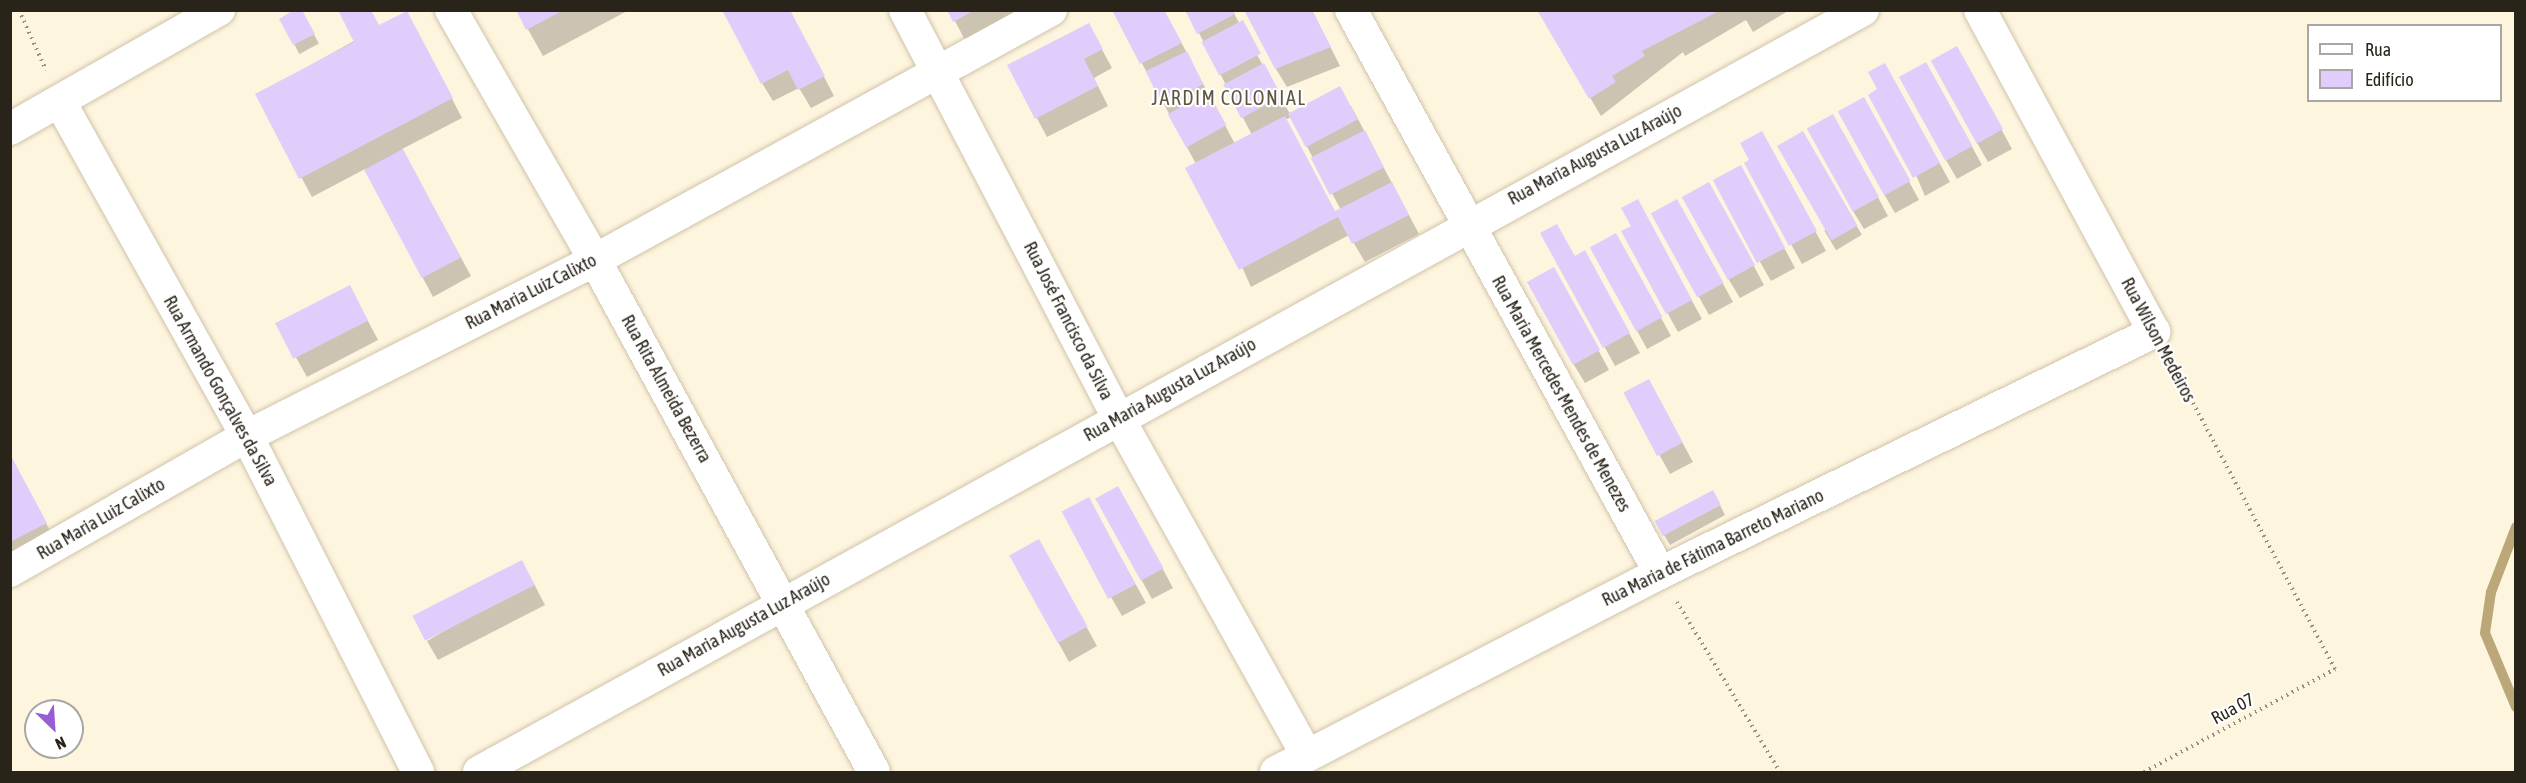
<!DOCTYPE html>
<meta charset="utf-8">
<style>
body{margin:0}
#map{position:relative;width:2526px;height:783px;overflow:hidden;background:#fef5df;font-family:"Asap Condensed",sans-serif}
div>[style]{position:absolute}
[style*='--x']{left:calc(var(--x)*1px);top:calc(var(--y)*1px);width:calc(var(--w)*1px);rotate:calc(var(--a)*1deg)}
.shadow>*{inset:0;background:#0003;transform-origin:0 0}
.stream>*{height:10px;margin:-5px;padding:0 5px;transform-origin:5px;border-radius:5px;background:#bba778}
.building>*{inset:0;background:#e1cdfc;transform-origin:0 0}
.path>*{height:4px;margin-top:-2px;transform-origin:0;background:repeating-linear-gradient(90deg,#958e7e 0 1.5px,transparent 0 6px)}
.roads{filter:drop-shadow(0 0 2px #cfc3a9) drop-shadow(0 0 2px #cfc3a9)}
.street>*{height:32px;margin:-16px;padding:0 16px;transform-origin:16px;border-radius:16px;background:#fff}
span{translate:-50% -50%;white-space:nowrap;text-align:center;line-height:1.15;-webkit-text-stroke:4.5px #fff;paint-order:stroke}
.street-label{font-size:18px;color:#29241a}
.neighbourhood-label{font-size:20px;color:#60563f;letter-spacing:1.5px}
.frame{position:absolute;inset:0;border:12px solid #29241a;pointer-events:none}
.legend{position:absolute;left:2307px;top:24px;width:195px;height:78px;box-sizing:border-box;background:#fff;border:2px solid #a9a7a3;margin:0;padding:8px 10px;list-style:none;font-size:18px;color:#29241a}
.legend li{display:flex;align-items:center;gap:12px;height:30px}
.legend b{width:30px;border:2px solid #a9a7a3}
.north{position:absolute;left:24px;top:699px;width:60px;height:60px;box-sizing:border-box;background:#fff;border:2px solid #a9a7a3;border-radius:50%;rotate:155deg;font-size:16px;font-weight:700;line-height:24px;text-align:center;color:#29241a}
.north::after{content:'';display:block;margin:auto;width:21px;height:27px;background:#985dd5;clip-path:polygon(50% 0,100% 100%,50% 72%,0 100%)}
</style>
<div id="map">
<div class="shadow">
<div style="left:301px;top:10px;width:38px;height:22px;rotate:62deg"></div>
<div style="clip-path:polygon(517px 10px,629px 10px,543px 56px)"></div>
<div style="clip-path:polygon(789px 10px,834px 96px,811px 108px,799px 88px,773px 101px,762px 83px)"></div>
<div style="clip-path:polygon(949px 10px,1021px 10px,965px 40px)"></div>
<div style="clip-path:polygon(evenodd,1120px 10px,1164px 10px,1235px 144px,1252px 135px,1187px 10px,1232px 10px,1290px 114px,1351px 106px,1419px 234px,1365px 262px,1349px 235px,1251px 287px,1196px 164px,1115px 13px,1120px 10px,1291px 117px,1341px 210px,1335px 213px,1285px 120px,1291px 117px)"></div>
<div style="clip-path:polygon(1312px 10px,1340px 66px,1287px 87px,1276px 69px)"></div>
<div style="clip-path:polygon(1538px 10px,1788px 10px,1788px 11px,1753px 32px,1746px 20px,1685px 56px,1683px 52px,1601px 116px)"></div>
<div style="clip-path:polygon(379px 27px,417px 31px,462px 118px,402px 149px,471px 276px,433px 297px,365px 169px,312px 197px,257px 95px)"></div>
<div style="clip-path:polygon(1099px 44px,1112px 68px,1094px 78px,1108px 106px,1047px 137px,1009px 66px)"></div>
<div style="clip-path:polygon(1967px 66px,2012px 149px,1988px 162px,1977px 143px)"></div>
<div style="clip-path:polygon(1937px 83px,1982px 165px,1957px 179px,1946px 160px)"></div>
<div style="clip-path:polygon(1879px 90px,1905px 101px,1950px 182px,1925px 196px)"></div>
<div style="clip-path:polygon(1874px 117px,1919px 200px,1895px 213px,1884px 194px)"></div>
<div style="clip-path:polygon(1844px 134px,1888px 216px,1864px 229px,1853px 211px)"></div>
<div style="clip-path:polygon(1746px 163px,1781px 168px,1826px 251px,1802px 264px)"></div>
<div style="clip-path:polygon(1751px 186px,1795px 268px,1771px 281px,1760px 262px)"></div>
<div style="clip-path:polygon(1637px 201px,1702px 319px,1678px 332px,1623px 232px,1633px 226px)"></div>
<div style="clip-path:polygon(1720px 203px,1764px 285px,1740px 298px,1729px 280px)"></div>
<div style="clip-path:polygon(1653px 214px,1688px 220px,1733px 302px,1709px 315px)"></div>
<div style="left:1850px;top:215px;width:23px;height:30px;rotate:59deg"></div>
<div style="clip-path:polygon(1543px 234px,1595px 271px,1640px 353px,1615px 366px)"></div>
<div style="clip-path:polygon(1592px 248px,1626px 254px,1671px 336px,1647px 349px)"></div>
<div style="clip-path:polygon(1565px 288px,1609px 370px,1585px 383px,1574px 365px)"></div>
<div style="clip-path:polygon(360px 306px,378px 340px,307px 377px,278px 325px)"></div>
<div style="clip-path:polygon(1626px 394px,1659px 400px,1693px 462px,1670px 474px)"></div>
<div style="clip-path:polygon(10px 455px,56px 542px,10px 565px)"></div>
<div style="clip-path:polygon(1097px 499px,1129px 506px,1173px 588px,1152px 599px)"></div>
<div style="clip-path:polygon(1718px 501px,1725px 515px,1670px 545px,1657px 523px)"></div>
<div style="clip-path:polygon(1099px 518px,1146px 603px,1122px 616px,1111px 597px)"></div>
<div style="clip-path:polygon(1011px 556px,1049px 559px,1097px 646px,1069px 662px)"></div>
<div style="clip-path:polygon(532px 580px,545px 605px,438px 660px,427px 641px)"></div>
</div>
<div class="stream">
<div style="--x:2516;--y:527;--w:70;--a:111"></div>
<div style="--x:2491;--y:592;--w:41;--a:98.3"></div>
<div style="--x:2485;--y:633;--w:80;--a:67.3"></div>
</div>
<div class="building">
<div style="clip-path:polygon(294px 10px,302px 10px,315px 34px,293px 45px,279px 19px)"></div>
<div style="clip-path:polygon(338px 10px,371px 10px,379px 25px,407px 11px,453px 98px,299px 179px,255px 94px,354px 42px)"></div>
<div style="clip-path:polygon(516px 10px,564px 10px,526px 30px)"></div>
<div style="clip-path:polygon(722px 10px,790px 10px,825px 76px,798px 90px,788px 70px,761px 84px)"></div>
<div style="clip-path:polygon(947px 10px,975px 10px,953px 22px)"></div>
<div style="clip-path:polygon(1164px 10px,1182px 43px,1140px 64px,1113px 12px)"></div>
<div style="clip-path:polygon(1185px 10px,1233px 10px,1235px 14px,1197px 34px)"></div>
<div style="clip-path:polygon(1244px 10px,1312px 10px,1331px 47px,1275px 69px)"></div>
<div style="clip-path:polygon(1537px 10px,1721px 10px,1642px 51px,1645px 56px,1612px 76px,1616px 82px,1589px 99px)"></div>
<div style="left:1243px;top:20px;width:38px;height:47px;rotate:62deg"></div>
<div style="clip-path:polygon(1089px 23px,1103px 49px,1084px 59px,1098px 86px,1035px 119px,1007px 65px)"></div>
<div style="left:1957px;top:46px;width:95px;height:30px;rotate:61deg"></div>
<div style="left:1187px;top:51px;width:37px;height:46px;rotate:64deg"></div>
<div style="left:1926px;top:62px;width:96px;height:31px;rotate:61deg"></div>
<div style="left:1264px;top:63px;width:38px;height:46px;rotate:62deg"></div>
<div style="clip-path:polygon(1885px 63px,1940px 163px,1913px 178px,1868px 95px,1877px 89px,1868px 72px)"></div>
<div style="left:1340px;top:86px;width:38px;height:59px;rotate:62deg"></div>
<div style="left:1208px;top:92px;width:38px;height:46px;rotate:61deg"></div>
<div style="left:1864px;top:97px;width:96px;height:30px;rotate:61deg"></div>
<div style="left:1833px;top:114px;width:95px;height:30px;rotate:61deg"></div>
<div style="clip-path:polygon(1285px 116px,1335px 211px,1392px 182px,1409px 215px,1352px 244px,1338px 217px,1239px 270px,1185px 168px)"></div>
<div style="left:1365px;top:130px;width:42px;height:61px;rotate:63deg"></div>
<div style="clip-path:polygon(1762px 131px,1817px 231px,1789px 246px,1744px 163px,1749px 160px,1740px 143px)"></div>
<div style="left:1803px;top:131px;width:109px;height:30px;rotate:60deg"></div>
<div style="left:403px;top:149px;width:123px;height:44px;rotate:62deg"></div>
<div style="left:1741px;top:165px;width:94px;height:32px;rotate:62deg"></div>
<div style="left:1709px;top:182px;width:95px;height:31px;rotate:61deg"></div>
<div style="clip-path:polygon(1638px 199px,1692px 300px,1666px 314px,1621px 231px,1631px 226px,1621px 208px)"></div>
<div style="left:1677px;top:199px;width:96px;height:30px;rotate:61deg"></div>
<div style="clip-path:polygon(1557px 224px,1575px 256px,1585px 250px,1630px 333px,1603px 348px,1540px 233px)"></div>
<div style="left:1616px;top:233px;width:96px;height:30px;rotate:61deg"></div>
<div style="left:1554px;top:267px;width:95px;height:31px;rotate:61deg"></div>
<div style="left:350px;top:285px;width:40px;height:84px;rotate:63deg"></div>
<div style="left:1649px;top:379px;width:72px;height:29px;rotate:62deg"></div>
<div style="clip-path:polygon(10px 454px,47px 523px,10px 542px)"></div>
<div style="left:1118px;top:486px;width:94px;height:26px;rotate:61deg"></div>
<div style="left:1713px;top:490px;width:17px;height:66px;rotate:62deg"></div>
<div style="left:1089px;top:497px;width:99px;height:31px;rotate:62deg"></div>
<div style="left:1039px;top:539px;width:100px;height:34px;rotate:61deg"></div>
<div style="left:522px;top:560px;width:28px;height:123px;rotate:63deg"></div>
</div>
<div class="path">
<div style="--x:19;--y:10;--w:66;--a:65.8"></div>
<div style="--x:1677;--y:602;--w:199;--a:58.8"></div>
<div style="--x:2144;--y:772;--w:217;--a:-28.3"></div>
<div style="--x:2335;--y:669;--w:348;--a:-118.1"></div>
</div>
<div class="roads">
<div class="street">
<div style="--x:451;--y:10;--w:289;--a:60.1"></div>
<div style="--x:595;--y:260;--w:583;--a:61.41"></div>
<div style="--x:905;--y:10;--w:462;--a:62.4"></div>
<div style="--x:1119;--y:419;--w:385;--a:60.8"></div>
<div style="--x:1351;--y:10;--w:642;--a:61.24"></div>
<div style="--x:60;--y:102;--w:383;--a:60.8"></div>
<div style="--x:247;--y:436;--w:377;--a:63"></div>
<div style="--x:10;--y:129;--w:241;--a:-29.7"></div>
<div style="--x:10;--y:571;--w:273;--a:-29.7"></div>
<div style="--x:247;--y:436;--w:390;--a:-26.8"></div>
<div style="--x:595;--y:260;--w:520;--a:-28.73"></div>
<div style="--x:479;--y:772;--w:1580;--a:-28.84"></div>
<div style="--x:1276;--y:772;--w:433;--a:-27.4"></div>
<div style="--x:1660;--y:573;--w:550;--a:-26.01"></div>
<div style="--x:2154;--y:332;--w:366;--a:-118.4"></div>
</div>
</div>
<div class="street-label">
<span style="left:1595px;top:155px;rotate:-28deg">Rua Maria Augusta Luz Araújo</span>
<span style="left:531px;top:292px;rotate:-27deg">Rua Maria Luiz Calixto</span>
<span style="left:1068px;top:321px;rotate:63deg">Rua José Francisco da Silva</span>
<span style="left:2158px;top:340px;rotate:62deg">Rua Wilson Medeiros</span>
<span style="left:666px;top:389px;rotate:61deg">Rua Rita Almeida Bezerra</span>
<span style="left:1170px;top:390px;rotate:-29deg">Rua Maria Augusta Luz Araújo</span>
<span style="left:220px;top:391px;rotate:61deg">Rua Armando Gonçalves da Silva</span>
<span style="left:1561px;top:394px;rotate:61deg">Rua Maria Mercedes Mendes de Menezes</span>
<span style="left:101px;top:519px;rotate:-30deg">Rua Maria Luiz Calixto</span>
<span style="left:1713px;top:548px;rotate:-26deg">Rua Maria de Fátima Barreto Mariano</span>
<span style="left:744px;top:625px;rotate:-29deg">Rua Maria Augusta Luz Araújo</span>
<span style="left:2233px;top:709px;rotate:-28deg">Rua 07</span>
</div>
<div class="neighbourhood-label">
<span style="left:1229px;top:97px">JARDIM COLONIAL</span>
</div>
<div class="frame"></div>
<ul class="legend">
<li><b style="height:8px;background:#fff"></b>Rua</li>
<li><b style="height:16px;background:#e1cdfc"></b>Edifício</li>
</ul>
<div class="north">N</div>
</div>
